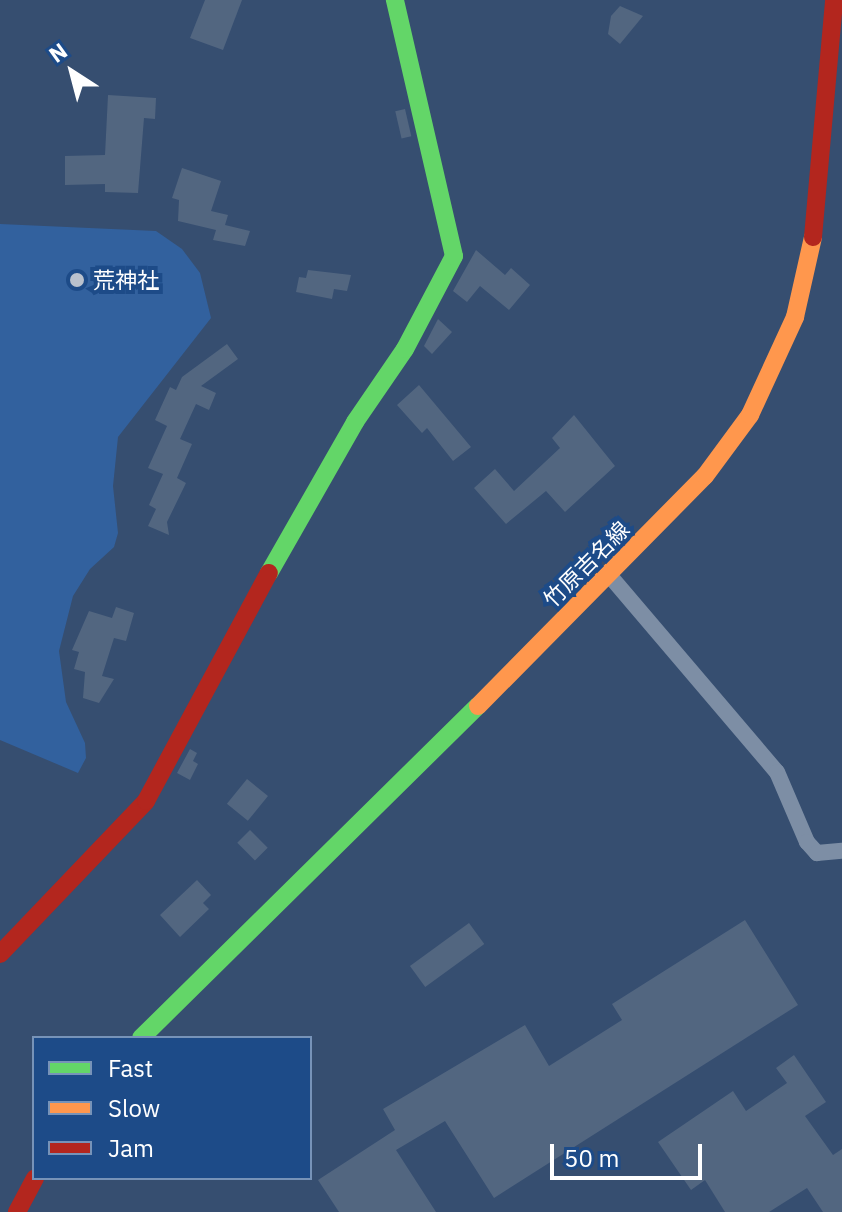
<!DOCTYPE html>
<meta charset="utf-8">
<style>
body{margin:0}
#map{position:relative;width:842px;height:1212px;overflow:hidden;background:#364e70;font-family:"IBM Plex Sans","Noto Sans JP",sans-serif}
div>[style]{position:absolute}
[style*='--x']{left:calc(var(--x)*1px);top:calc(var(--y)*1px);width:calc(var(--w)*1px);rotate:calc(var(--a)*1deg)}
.green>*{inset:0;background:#32619e}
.building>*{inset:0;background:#526680;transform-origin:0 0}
.street>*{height:16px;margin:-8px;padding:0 8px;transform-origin:8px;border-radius:8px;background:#7d8ea5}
.fast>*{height:18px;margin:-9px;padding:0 9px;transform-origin:9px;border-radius:9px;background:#63d668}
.slow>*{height:18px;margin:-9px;padding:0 9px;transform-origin:9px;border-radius:9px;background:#ff974d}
.jam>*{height:18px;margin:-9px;padding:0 9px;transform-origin:9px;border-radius:9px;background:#b3261e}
.dots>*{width:22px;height:22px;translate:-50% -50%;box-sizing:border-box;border:4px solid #1d4b88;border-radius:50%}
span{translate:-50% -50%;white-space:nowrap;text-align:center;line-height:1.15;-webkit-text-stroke:8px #1d4b88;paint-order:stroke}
.poi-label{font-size:22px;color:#fff}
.left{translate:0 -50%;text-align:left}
.street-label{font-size:22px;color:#fff}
.legend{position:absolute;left:32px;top:1036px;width:280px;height:144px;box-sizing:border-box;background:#1d4b88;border:2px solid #7793b8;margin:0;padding:10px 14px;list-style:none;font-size:24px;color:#fff}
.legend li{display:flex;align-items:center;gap:16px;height:40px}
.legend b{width:40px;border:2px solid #7793b8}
.north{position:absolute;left:32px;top:32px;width:80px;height:80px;-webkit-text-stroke:6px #1d4b88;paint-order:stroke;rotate:324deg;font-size:22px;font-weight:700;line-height:32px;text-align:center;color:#fff}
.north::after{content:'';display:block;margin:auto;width:28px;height:36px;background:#fff;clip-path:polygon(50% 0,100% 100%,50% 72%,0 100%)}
.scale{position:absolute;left:550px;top:1144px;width:152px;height:36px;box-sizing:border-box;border:4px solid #fff;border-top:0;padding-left:10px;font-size:24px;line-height:28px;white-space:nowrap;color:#fff;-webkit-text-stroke:6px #1d4b88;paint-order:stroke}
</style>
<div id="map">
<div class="green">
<div style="clip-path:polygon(0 224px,156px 231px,182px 249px,200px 273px,211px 318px,118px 437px,113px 486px,118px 533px,114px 547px,90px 569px,73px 596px,59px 651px,66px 702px,85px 743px,86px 758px,78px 773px,0 740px)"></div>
</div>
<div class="building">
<div style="clip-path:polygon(205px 0,242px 0,223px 50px,190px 38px)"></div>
<div style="clip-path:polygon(620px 6px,643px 16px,620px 44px,608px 34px,611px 16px)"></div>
<div style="clip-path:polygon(108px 95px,156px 98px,155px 119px,144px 118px,138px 193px,105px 192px,105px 184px,65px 185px,65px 156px,105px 155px)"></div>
<div style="left:405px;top:109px;width:28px;height:10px;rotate:77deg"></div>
<div style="clip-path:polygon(182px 168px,221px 181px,211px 211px,228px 215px,225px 225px,250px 231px,245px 246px,213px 240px,216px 230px,178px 221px,179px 200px,172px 198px)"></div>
<div style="clip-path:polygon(476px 250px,505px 275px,511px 268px,530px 285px,509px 310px,480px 286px,467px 302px,453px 291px)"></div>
<div style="clip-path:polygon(308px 270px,351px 275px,347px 291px,334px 289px,332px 299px,296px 292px,299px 277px,306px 278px)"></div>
<div style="clip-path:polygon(438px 319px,452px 332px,432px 354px,424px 346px)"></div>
<div style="clip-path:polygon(227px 344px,238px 359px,201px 386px,216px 393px,209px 410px,196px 404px,180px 439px,192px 444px,177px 478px,186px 483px,167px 522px,169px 535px,148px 526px,156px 509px,149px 505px,163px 474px,148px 468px,167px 426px,155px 420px,170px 387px,176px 390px,182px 377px)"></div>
<div style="clip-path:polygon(419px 385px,471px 447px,453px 461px,427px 428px,422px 433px,397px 405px)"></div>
<div style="clip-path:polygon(574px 415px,615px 466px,565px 512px,546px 491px,506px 524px,474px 488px,495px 469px,514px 491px,560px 448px,552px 438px)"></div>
<div style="clip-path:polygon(116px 607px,134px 613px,126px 641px,114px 638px,102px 676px,114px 679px,99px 703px,83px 698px,85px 672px,74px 669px,79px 652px,72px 650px,89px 611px,112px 618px)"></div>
<div style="clip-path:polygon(190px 749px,197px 753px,193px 761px,198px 764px,190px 780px,177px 773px)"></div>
<div style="left:247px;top:779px;width:27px;height:32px;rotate:39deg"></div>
<div style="left:250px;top:830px;width:25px;height:18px;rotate:45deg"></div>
<div style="clip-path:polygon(197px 880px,211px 895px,203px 903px,209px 909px,180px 937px,160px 915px)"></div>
<div style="clip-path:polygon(745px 920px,798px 1005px,494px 1198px,445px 1121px,396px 1150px,436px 1212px,339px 1212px,318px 1180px,395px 1130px,383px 1109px,525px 1025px,549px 1066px,622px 1020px,612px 1004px)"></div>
<div style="left:469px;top:923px;width:26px;height:73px;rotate:54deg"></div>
<div style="clip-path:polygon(794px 1055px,826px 1102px,805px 1116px,833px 1155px,842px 1149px,842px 1212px,823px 1212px,807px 1188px,769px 1212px,725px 1212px,705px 1180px,691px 1190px,658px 1142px,733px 1091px,746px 1111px,787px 1083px,776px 1068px)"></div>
</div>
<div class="street">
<div style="--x:610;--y:576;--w:257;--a:49.6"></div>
<div style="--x:777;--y:772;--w:76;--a:66.8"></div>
<div style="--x:807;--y:842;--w:15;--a:48"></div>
<div style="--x:817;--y:853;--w:25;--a:-5"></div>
</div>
<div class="fast">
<div style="--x:269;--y:573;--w:174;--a:-60.3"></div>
<div style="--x:355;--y:422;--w:88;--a:-55.6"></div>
<div style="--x:405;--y:349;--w:105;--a:-62.2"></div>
<div style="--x:454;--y:256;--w:263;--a:-103"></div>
<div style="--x:141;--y:1038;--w:473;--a:-44.6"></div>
</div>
<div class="slow">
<div style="--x:478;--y:706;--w:323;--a:-45.4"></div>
<div style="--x:705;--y:476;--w:76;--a:-53.6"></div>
<div style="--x:750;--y:415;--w:108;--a:-65.3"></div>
<div style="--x:795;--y:317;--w:82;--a:-77.3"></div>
</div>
<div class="jam">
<div style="--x:813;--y:237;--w:238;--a:-84.9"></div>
<div style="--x:0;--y:954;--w:211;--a:-46.3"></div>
<div style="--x:146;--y:801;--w:259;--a:-61.7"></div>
<div style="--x:17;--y:1212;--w:38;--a:-62"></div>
</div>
<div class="dots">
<div style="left:77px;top:280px;background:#b9c1cd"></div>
</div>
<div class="poi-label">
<span class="left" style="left:93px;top:280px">荒神社</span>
</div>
<div class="street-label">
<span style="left:586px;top:564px;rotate:-45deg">竹原吉名線</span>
</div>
<ul class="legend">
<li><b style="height:10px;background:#63d668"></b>Fast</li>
<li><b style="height:10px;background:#ff974d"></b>Slow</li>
<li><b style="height:10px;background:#b3261e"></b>Jam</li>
</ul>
<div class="north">N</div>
<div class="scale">50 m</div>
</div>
